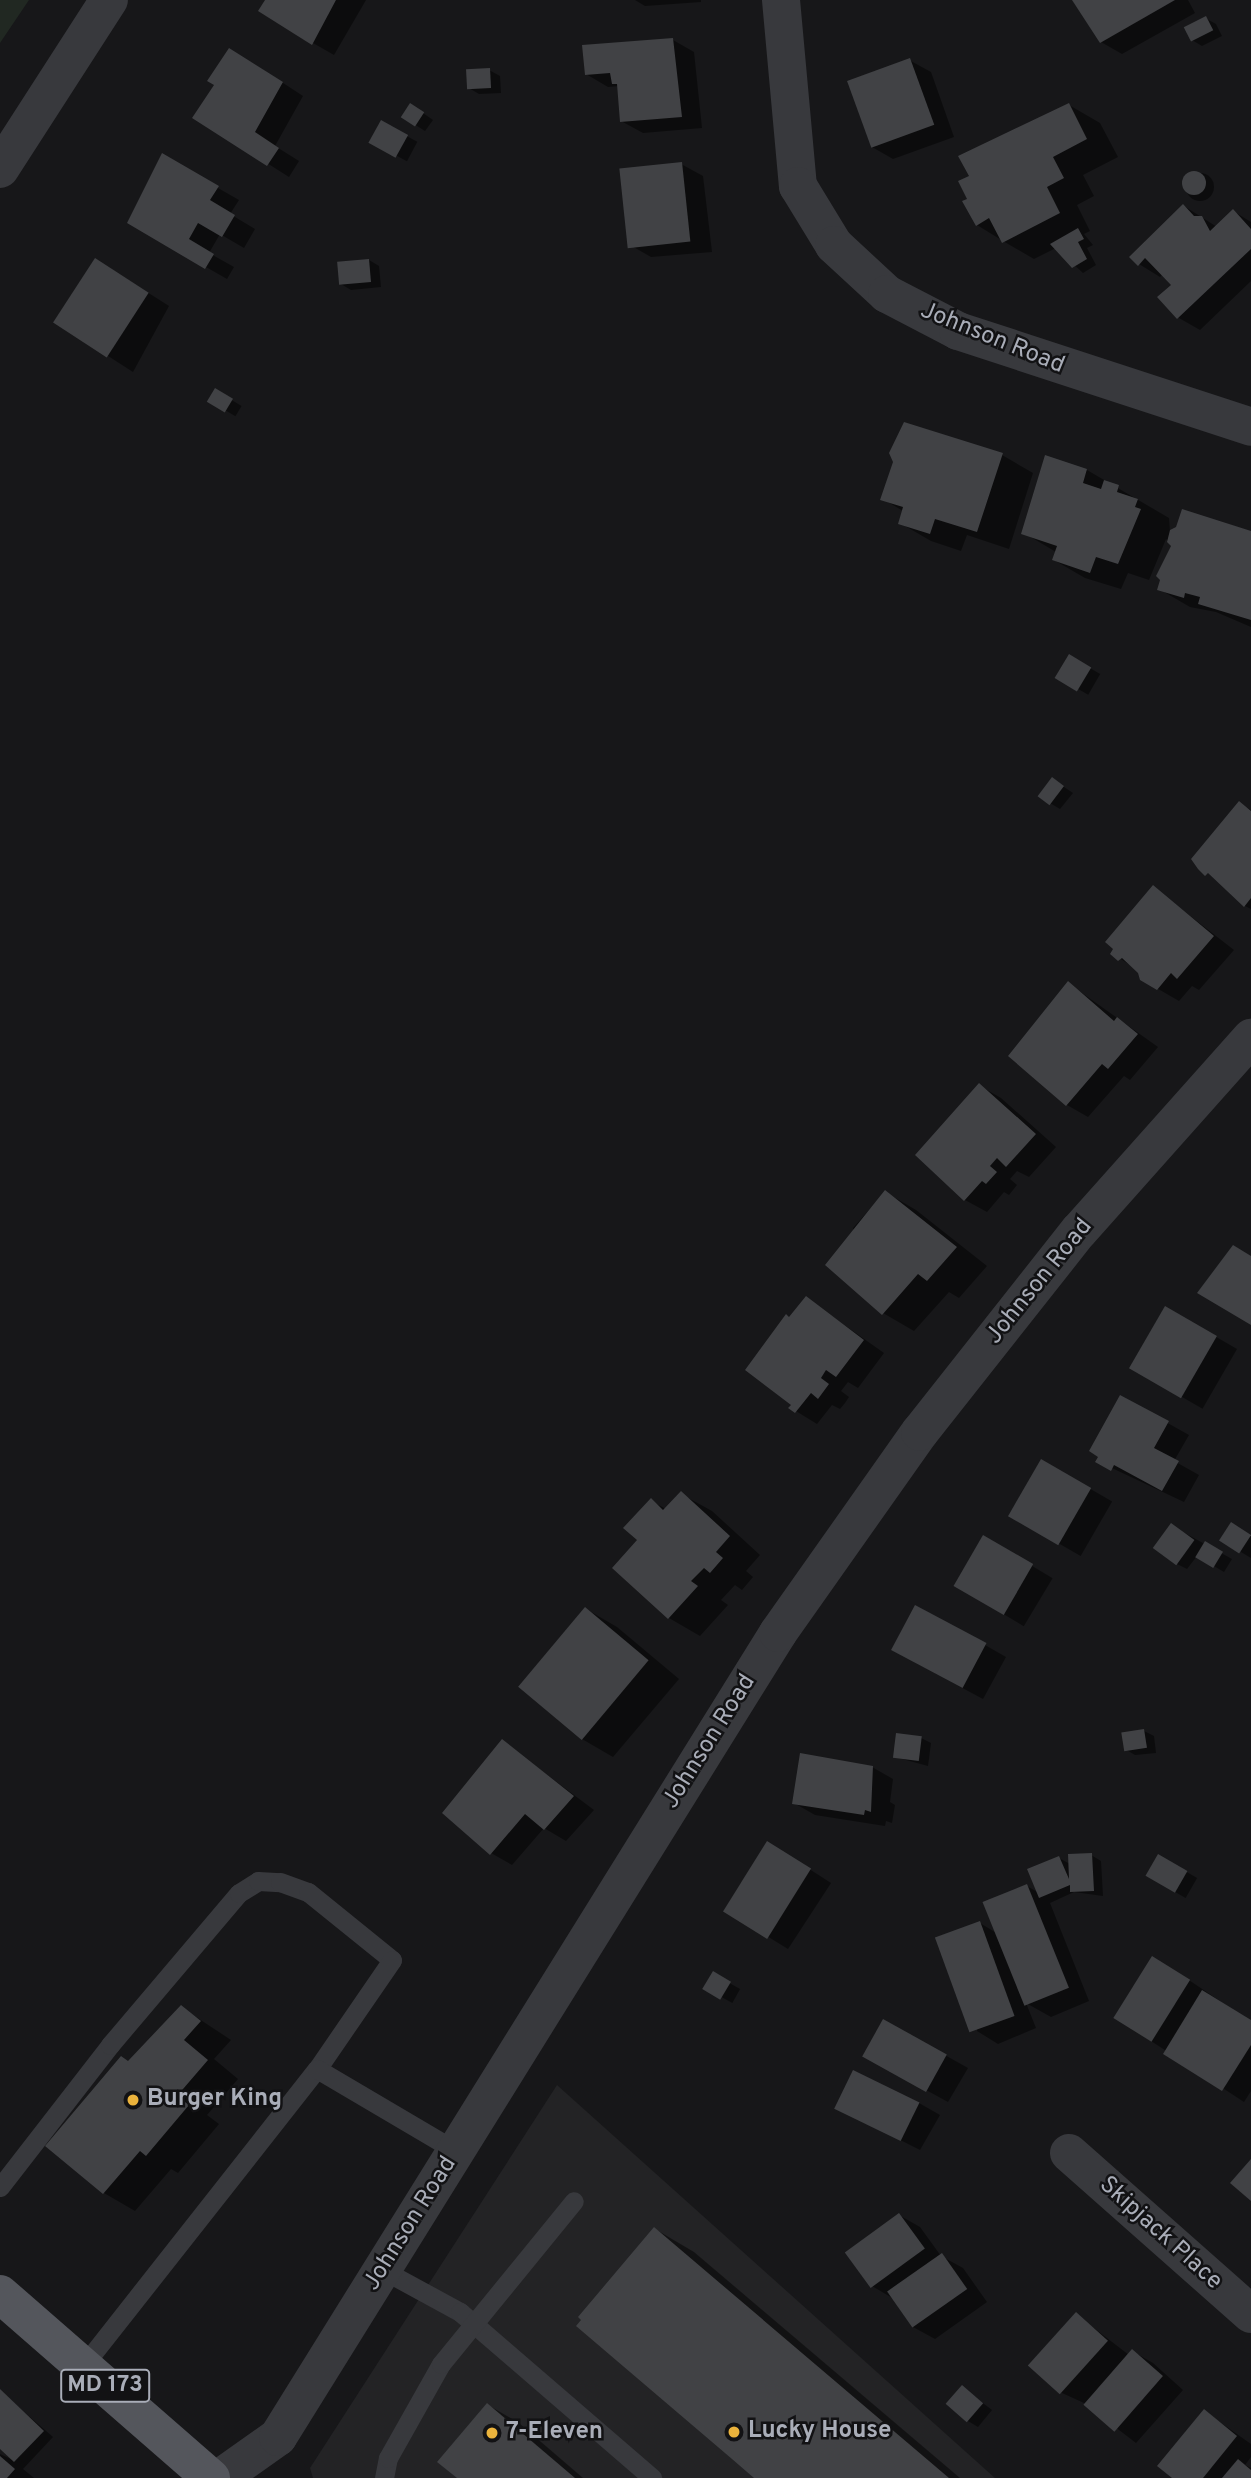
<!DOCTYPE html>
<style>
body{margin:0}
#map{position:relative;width:1251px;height:2478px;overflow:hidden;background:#171719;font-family:Overpass,sans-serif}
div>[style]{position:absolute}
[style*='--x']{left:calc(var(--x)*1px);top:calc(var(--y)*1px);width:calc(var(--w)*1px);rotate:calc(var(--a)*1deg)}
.built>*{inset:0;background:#232325}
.green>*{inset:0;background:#212822}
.shadow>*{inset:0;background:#0007;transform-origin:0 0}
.round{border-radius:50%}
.building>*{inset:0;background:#414245;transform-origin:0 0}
.lane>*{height:19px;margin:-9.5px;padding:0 9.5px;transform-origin:9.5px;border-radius:9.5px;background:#38393d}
.street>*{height:38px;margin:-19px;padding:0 19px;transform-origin:19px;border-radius:19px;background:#38393d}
.primary>*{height:38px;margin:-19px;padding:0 19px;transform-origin:19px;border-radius:19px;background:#54565c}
.dots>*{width:19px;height:19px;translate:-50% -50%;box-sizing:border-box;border:4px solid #121214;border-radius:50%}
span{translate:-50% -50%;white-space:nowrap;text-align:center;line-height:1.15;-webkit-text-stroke:5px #121214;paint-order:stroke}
.shield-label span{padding:2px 5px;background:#121214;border:2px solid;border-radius:5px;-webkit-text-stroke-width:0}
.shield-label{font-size:23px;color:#a9adb8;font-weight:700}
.street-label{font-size:24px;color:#a9adb8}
.poi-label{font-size:24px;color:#a9adb8;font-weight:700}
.left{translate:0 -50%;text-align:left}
</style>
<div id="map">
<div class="built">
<div style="clip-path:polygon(557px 2085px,995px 2478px,313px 2478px,310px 2468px)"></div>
</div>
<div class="green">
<div style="clip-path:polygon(0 0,29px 0,0 43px)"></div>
</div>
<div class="shadow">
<div style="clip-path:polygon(267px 0,366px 0,334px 55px,313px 43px)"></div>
<div style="clip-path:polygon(635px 0,701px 0,701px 2px,645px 6px)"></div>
<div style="clip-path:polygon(1075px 0,1188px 0,1195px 13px,1122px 54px,1101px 42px)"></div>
<div style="clip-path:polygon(1205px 18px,1216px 24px,1222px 36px,1202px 46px,1192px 40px)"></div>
<div style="clip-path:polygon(673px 40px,694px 52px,702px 128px,643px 133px,621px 121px,619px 86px,608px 87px,586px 74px)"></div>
<div style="clip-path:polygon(909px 60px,931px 72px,954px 137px,893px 159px,872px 147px)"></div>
<div style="clip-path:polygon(251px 62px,303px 96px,275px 146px,299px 161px,289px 177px,195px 117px)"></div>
<div style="clip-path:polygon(489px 70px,500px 76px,501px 93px,479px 94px,469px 88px)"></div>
<div style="clip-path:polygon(1069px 105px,1100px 123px,1118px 157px,1083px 175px,1094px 196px,1077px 205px,1090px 231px,1084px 234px,1093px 245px,1087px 248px,1096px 265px,1083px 273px,1056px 248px,1034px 259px,1003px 241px,977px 225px,970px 200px,971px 177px)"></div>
<div style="clip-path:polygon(420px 111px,433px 120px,425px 131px,403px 117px)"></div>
<div style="left:382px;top:123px;width:40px;height:22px;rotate:28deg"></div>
<div style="clip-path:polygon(162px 156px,239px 200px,230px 214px,255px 229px,244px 248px,220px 234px,209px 253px,234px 267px,227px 279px,129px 223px)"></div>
<div style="clip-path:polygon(681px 164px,703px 176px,712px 252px,651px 257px,630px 245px)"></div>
<div class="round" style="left:1186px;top:173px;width:28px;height:28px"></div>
<div style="clip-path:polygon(1184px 206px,1217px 227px,1233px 211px,1251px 222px,1251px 281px,1200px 330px,1179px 318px,1159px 298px,1173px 285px,1163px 274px,1160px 277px,1139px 264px)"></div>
<div style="clip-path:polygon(369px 260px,379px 266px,381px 287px,351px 290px,341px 284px)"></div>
<div style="clip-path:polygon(117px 273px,169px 306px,133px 372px,60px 325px)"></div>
<div style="left:215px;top:390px;width:31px;height:12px;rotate:31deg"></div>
<div style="clip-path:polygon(1002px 455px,1033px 473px,1009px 549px,967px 535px,961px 551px,931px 541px,900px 523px,903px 511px,883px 499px)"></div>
<div style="clip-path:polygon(1087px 470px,1169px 518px,1170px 532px,1251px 533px,1251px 627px,1216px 612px,1190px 607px,1159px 589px,1173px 546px,1166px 539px,1149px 580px,1128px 573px,1121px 589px,1085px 578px,1054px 560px,1056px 552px,1024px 533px)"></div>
<div style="left:1069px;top:656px;width:36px;height:24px;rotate:30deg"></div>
<div style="clip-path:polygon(1052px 779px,1073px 793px,1060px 809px,1050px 803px)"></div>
<div style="clip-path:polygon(1240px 804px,1251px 810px,1251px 909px,1245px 906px)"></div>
<div style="clip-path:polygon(1153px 887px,1234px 950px,1199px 990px,1192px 986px,1179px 1001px,1141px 979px,1140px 972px,1112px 953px)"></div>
<div style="clip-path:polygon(1068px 983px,1158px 1047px,1130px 1080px,1124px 1076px,1088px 1117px,1067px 1105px)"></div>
<div style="clip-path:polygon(980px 1086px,1001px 1098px,1056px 1147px,1029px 1177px,1017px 1171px,1010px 1179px,1017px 1185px,1009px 1195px,1004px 1192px,987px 1212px,965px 1200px,918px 1155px)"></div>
<div style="clip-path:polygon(885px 1192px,916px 1210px,987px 1266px,959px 1298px,949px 1292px,914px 1331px,883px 1313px,853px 1228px)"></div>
<div style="clip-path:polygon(806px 1298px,884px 1353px,858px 1388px,848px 1382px,841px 1391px,849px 1397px,845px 1403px,840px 1409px,832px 1405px,817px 1424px,791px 1408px,790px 1319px)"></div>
<div style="left:1166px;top:1308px;width:82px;height:69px;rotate:30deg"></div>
<div style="clip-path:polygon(1121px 1397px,1189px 1435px,1174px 1461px,1199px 1475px,1184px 1502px,1097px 1461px)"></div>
<div style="left:1042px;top:1461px;width:81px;height:63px;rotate:30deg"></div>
<div style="clip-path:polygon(681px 1494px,712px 1511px,760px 1555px,746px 1571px,753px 1577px,742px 1590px,735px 1585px,721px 1600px,728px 1605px,700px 1636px,669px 1618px,614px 1567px,639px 1540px,651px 1501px,666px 1509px)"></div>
<div style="clip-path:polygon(1242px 1530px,1251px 1536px,1251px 1558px,1241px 1552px)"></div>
<div style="clip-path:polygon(1181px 1531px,1232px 1559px,1224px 1572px,1197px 1556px,1187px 1569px,1177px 1564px)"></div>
<div style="left:984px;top:1537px;width:80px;height:56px;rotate:31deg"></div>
<div style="clip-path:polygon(586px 1609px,617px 1627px,679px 1679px,613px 1757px,582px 1739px,523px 1688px)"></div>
<div style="clip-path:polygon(985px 1645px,1006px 1657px,983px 1699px,914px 1662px)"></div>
<div style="clip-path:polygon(1144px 1731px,1154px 1736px,1156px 1753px,1135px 1755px,1125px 1749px)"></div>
<div style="clip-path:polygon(921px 1738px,931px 1743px,928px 1766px,895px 1757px)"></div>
<div style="clip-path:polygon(502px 1741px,594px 1810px,566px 1841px,544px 1828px,512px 1865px,491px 1853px)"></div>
<div style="clip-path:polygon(872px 1767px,893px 1779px,890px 1802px,895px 1805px,892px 1823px,886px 1821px,885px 1826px,815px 1815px,794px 1803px)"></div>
<div style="clip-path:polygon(1091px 1855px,1101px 1861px,1103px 1896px,1074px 1892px,1050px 1903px,1089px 2001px,1051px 2017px,1026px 2003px,1036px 2028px,998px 2044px,977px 2031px,980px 1923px,998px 1934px,1027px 1886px,1039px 1893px,1059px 1858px,1070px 1864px)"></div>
<div style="clip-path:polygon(789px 1856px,831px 1883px,788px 1949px,725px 1910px)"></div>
<div style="left:1159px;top:1856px;width:44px;height:23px;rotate:30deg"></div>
<div style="clip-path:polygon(1174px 1970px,1251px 2022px,1251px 2091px,1244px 2102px,1116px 2018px)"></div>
<div style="left:713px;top:1974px;width:31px;height:16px;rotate:29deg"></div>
<div style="clip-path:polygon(181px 2007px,231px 2040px,214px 2059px,238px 2079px,207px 2115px,219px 2124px,178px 2173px,171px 2169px,135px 2211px,104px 2193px,47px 2145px)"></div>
<div style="clip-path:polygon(884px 2021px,968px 2068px,948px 2102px,886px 2068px)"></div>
<div style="clip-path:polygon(919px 2103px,940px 2115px,920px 2150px,837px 2108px)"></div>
<div style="clip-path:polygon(899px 2215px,920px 2227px,941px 2256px,963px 2268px,987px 2302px,935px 2339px,913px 2327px,894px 2299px,872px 2286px)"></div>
<div style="clip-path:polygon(655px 2229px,694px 2252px,960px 2478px,757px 2478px,583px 2320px)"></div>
<div style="clip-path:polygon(1077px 2315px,1129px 2355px,1132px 2351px,1153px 2363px,1183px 2390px,1136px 2443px,1084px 2403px,1062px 2393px,1032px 2366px)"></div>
<div style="clip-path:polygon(963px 2388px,992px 2410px,978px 2427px,968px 2421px)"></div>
<div style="clip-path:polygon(1px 2392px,53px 2437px,23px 2469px,34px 2478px,0 2478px,0 2454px,15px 2461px,0 2447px)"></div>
<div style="clip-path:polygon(488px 2405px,519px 2423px,583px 2478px,459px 2478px)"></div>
<div style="clip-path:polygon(1204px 2411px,1251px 2444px,1251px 2457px,1245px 2465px,1251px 2468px,1251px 2478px,1175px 2478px)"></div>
</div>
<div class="building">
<div style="clip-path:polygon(265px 0,336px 0,312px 45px,258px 11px)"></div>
<div style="clip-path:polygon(1072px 0,1175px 0,1100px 43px)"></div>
<div style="left:1206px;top:16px;width:16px;height:25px;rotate:63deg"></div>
<div style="clip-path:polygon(673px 38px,682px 117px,620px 122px,617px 84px,612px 84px,610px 73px,585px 75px,582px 45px)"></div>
<div style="clip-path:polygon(229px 48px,283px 82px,255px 132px,279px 148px,267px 166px,192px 118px,214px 85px,207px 81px)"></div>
<div style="left:910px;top:58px;width:71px;height:67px;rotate:70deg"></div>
<div style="left:490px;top:68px;width:20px;height:24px;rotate:87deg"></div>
<div style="left:410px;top:103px;width:17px;height:17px;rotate:33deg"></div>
<div style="clip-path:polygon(1069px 103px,1087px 139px,1053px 157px,1064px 178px,1047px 187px,1060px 213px,1002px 243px,989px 218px,976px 226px,962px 201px,967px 199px,958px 181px,969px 176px,958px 156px)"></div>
<div style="left:381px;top:120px;width:31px;height:26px;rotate:29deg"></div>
<div style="clip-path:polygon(162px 153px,219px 186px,210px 200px,235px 215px,222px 237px,198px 223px,189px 239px,214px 254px,205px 269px,127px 223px)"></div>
<div style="left:682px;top:162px;width:80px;height:63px;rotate:84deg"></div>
<div class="round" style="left:1182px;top:171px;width:24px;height:24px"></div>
<div style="clip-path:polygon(1183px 204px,1194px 216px,1202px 216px,1210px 231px,1233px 209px,1251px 229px,1251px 249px,1177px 319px,1157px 297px,1171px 285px,1145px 258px,1138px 266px,1129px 257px)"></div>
<div style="clip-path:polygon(1078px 228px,1084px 239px,1078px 242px,1087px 259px,1072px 268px,1050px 244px)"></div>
<div style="left:95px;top:258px;width:64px;height:77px;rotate:33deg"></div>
<div style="left:369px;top:259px;width:23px;height:32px;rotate:85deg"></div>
<div style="left:215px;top:388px;width:21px;height:16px;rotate:31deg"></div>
<div style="clip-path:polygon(904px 422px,1003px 453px,977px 532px,935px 519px,930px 534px,898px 524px,903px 507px,880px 500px,893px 462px,889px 453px)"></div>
<div style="clip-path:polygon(1045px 455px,1087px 469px,1083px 483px,1101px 489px,1104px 480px,1119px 485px,1117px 492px,1138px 499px,1135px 507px,1141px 509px,1118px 564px,1096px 557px,1090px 573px,1052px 560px,1057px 546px,1021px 534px)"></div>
<div style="clip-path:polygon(1182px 509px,1251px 531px,1251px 620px,1198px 604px,1200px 597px,1185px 593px,1184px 598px,1157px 590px,1160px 580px,1156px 576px,1171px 546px,1167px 542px,1170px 530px,1176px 527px)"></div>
<div style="left:1069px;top:654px;width:26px;height:28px;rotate:31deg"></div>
<div style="left:1052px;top:777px;width:15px;height:24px;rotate:37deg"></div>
<div style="clip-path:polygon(1239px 801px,1251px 811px,1251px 898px,1244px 907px,1208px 873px,1205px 876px,1198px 869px,1191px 859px)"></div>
<div style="clip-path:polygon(1153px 885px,1214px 936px,1177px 979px,1171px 973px,1157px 990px,1140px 980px,1138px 973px,1122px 958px,1118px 961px,1110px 954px,1113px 949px,1105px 942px)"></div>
<div style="clip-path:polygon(1068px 981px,1114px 1021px,1117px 1017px,1138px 1034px,1108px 1069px,1102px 1064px,1066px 1106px,1008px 1056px)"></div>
<div style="clip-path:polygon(979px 1083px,1036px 1134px,1006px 1167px,997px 1158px,990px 1166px,997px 1172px,986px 1184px,982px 1181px,964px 1201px,915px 1155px)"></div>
<div style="clip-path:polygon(885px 1190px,957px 1247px,927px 1281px,918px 1274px,882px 1315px,825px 1265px)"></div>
<div style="clip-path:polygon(1233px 1245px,1251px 1256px,1251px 1325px,1197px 1293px)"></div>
<div style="clip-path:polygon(806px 1296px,864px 1340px,836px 1377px,826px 1370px,821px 1378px,829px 1384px,818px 1399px,811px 1393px,795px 1413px,788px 1408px,791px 1405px,745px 1370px,786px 1314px,789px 1317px)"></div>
<div style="left:1165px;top:1306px;width:60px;height:72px;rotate:30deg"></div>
<div style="clip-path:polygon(1120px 1395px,1169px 1421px,1154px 1448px,1179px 1461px,1162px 1491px,1114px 1465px,1111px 1471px,1095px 1462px,1098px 1457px,1089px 1451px)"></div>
<div style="left:1041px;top:1459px;width:58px;height:66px;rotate:30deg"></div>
<div style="clip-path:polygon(681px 1491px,730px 1536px,716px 1552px,723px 1558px,710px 1573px,704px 1568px,691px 1581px,698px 1586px,668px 1619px,612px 1568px,637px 1540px,623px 1528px,651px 1498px,663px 1510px)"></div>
<div style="left:1231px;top:1522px;width:24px;height:22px;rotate:33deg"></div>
<div style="left:1171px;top:1523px;width:29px;height:31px;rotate:36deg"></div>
<div style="left:983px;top:1535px;width:58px;height:59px;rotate:30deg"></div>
<div style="left:1205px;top:1541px;width:21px;height:19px;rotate:31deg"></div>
<div style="left:915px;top:1605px;width:81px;height:51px;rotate:28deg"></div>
<div style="left:585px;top:1607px;width:83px;height:104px;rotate:40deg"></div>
<div style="left:1144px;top:1729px;width:19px;height:23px;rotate:81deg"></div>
<div style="left:896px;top:1733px;width:26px;height:25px;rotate:7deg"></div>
<div style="clip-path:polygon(502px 1739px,574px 1796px,544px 1830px,525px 1814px,490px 1855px,442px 1813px)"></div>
<div style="clip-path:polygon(800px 1753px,873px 1766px,871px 1812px,865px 1810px,864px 1815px,792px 1804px)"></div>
<div style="left:767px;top:1841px;width:52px;height:83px;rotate:32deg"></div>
<div style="clip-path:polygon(1092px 1853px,1094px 1891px,1070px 1892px,1070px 1885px,1039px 1898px,1027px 1869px,1059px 1856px,1069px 1879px,1068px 1854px)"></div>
<div style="left:1158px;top:1854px;width:34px;height:25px;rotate:30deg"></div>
<div style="left:1027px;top:1884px;width:112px;height:48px;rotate:68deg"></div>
<div style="left:980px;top:1921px;width:101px;height:48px;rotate:70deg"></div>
<div style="left:1152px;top:1956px;width:45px;height:73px;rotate:32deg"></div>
<div style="left:713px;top:1971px;width:21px;height:21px;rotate:31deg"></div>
<div style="clip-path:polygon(1202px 1990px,1251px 2020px,1251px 2045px,1222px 2091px,1163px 2054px)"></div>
<div style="clip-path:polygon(181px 2005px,201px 2021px,184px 2040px,208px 2060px,177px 2096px,189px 2105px,146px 2156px,140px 2151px,103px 2194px,45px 2146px,121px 2056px,128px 2061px)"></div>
<div style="left:883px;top:2019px;width:73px;height:43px;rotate:29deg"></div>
<div style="left:853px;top:2070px;width:74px;height:43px;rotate:26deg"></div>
<div style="clip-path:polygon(1251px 2159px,1251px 2201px,1230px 2183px)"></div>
<div style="left:899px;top:2213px;width:44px;height:67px;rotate:54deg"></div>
<div style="clip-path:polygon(654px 2227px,949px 2478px,754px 2478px,732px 2459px,576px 2326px,581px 2320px,578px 2317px)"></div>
<div style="left:942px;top:2253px;width:44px;height:67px;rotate:55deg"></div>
<div style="left:1076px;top:2312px;width:43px;height:72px;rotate:42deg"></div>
<div style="left:1132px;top:2349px;width:41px;height:74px;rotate:41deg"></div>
<div style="left:962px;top:2385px;width:28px;height:25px;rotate:41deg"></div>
<div style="clip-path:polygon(0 2389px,44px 2431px,14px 2462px,0 2449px)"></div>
<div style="clip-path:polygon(487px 2403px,575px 2478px,457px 2478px,437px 2462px)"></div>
<div style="clip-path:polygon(1204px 2409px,1237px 2436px,1203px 2478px,1172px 2478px,1157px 2466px)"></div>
<div style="clip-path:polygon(0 2456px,15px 2469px,7px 2478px,0 2478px)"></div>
<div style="clip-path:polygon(1238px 2459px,1251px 2470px,1251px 2478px,1222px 2478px)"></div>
</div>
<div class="lane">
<div style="--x:0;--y:2187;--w:180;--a:-52.2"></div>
<div style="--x:110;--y:2045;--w:199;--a:-49.7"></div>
<div style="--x:239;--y:1893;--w:22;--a:-32"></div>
<div style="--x:258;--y:1881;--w:22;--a:3"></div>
<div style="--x:280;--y:1882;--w:30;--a:20"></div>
<div style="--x:308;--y:1892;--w:108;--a:39"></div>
<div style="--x:392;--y:1960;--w:132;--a:124.5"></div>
<div style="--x:383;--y:2270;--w:88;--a:28.6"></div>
<div style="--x:460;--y:2312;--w:254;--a:40.8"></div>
<div style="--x:83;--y:2366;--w:378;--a:-51.8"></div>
<div style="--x:317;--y:2069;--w:161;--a:30.5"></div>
<div style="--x:384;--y:2478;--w:20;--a:-79"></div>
<div style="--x:388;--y:2458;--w:108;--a:-60.6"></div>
<div style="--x:441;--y:2364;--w:210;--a:-50.8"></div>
</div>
<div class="street">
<div style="--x:781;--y:0;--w:187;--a:84.8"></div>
<div style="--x:798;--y:186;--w:69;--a:58.6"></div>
<div style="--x:834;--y:245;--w:72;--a:42.8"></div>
<div style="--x:887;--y:294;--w:80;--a:27.5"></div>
<div style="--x:958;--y:331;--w:308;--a:18.1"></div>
<div style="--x:0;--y:169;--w:201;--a:-57.2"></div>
<div style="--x:1069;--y:2153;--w:243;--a:41.5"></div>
<div style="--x:220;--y:2478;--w:71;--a:-35.3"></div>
<div style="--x:278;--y:2437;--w:947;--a:-58.12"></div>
<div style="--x:778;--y:1633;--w:246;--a:-54.8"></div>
<div style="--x:920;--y:1432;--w:256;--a:-51.7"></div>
<div style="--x:1079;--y:1231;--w:259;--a:-48.3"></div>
</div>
<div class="primary">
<div style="--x:0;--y:2294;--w:280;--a:41.1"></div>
</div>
<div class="dots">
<div style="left:133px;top:2100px;background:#ebb33c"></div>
<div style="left:734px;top:2432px;background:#ebb33c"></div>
<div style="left:492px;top:2433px;background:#ebb33c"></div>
</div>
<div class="shield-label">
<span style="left:105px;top:2386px">MD 173</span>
</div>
<div class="street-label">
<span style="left:992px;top:339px;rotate:22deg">Johnson Road</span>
<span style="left:1040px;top:1282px;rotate:-51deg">Johnson Road</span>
<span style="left:710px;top:1742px;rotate:-58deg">Johnson Road</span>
<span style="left:411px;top:2224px;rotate:-58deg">Johnson Road</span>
<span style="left:1160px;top:2234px;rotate:42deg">Skipjack Place</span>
</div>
<div class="poi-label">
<span class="left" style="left:147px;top:2100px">Burger King</span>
<span class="left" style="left:748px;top:2432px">Lucky House</span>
<span class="left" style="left:506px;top:2433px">7-Eleven</span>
</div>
</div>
